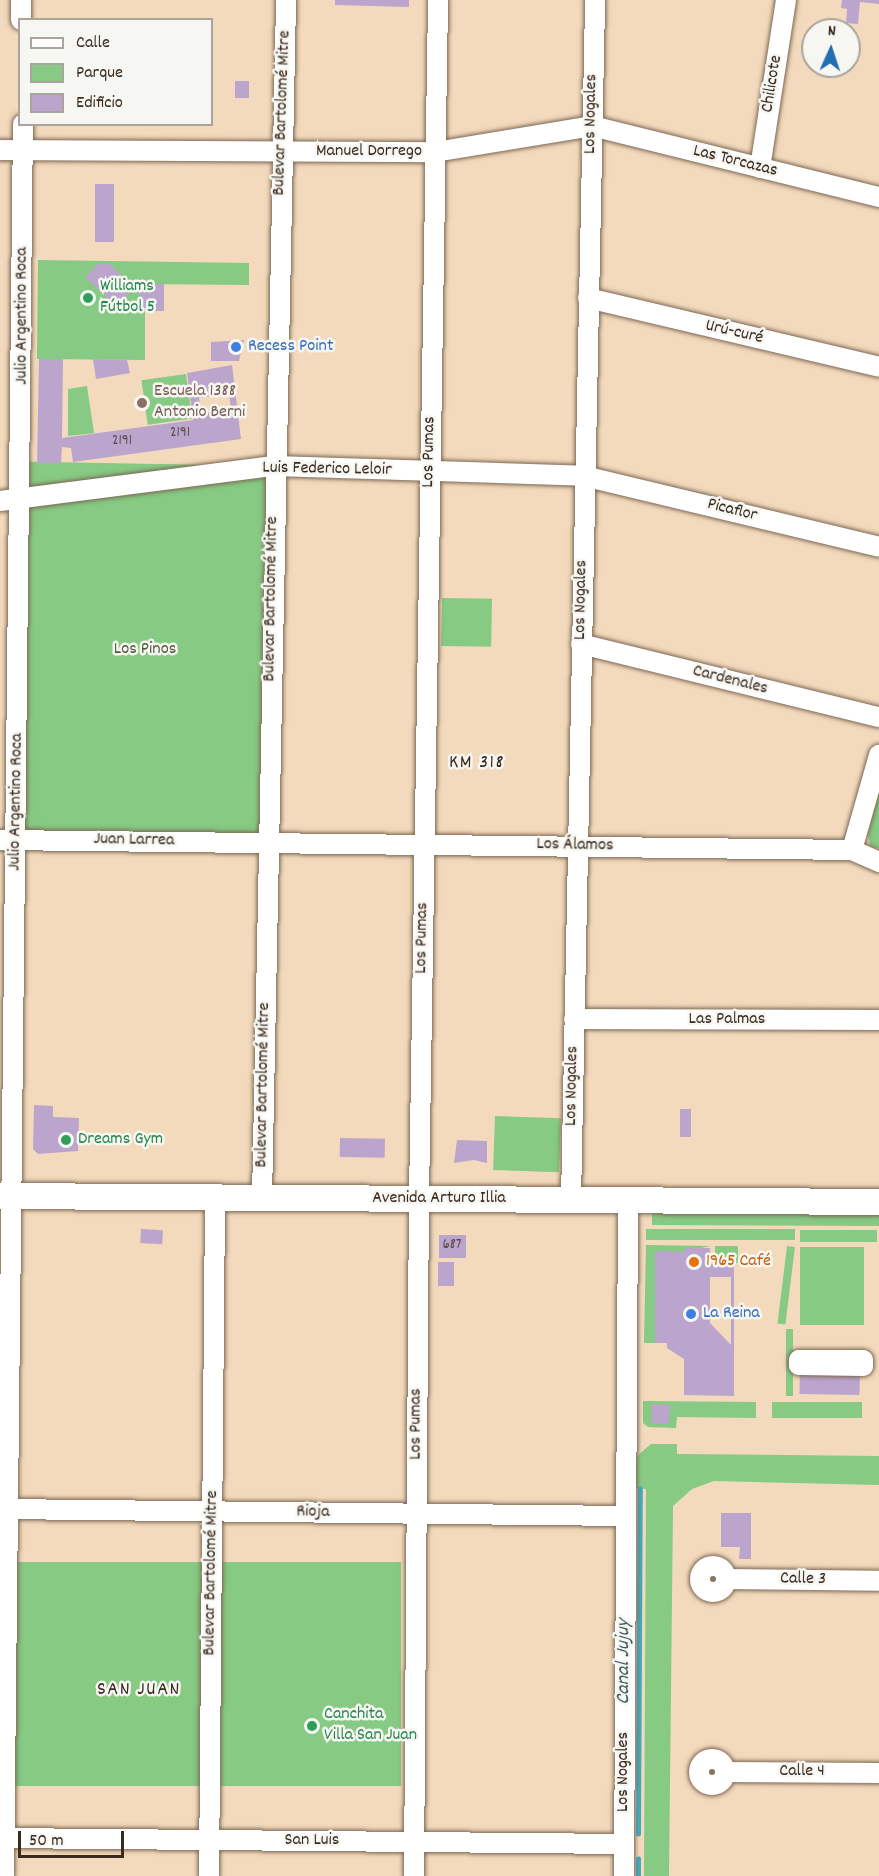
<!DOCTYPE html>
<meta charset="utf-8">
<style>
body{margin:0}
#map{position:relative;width:879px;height:1876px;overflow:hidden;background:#f4dabc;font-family:Dekko,sans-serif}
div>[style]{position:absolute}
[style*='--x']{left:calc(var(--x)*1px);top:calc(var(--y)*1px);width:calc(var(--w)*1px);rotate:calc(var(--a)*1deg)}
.green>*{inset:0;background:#86ca83;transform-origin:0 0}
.stream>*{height:4.5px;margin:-2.25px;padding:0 2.25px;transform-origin:2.25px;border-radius:2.25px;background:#42acc1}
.building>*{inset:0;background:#bba5cd;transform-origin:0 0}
.roads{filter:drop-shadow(0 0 2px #7c6855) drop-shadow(0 0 2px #7c6855)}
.minor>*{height:20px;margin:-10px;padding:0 10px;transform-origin:10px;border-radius:10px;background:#fff}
.minor>.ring{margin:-10px;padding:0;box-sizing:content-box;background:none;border:20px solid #fff;border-radius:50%}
.major>*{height:26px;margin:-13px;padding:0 13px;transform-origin:13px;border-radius:13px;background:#fff}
.dots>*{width:16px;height:16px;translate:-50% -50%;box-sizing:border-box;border:3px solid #f6f6f2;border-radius:50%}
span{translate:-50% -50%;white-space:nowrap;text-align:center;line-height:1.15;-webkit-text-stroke:5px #f6f6f2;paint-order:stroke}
.number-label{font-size:15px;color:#5b494a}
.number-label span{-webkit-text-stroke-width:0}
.street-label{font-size:18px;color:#3b2a1e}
.leisure-label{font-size:18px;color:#27864d}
.left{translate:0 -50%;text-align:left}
.shop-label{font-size:18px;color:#366cbe}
.education-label{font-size:18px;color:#785e54}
.park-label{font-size:18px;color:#525a3c}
.food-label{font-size:18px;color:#c56008}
.neighbourhood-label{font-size:20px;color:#3b2a1e;letter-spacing:1.5px}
.water-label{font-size:20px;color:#3e5e5f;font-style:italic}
.legend{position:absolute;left:18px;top:18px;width:195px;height:108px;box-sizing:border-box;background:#f6f6f2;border:2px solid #aba49d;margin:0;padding:8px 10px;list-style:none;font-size:18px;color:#3b2a1e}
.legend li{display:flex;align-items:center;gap:12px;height:30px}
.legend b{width:30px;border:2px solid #aba49d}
.north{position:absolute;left:801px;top:18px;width:60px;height:60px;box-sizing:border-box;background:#f6f6f2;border:2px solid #aba49d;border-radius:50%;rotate:3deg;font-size:16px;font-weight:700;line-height:24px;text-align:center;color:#3b2a1e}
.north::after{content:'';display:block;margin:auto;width:21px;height:27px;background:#1f6fb2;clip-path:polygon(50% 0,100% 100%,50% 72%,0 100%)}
.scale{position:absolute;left:18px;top:1831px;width:106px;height:27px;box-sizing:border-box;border:3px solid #3b2a1e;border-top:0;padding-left:8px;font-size:18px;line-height:21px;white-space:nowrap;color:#3b2a1e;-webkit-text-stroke:4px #f6f6f2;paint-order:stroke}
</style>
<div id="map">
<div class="green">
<div style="clip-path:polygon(38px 260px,249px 263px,249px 285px,139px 284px,139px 310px,145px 310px,145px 360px,37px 359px)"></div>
<div style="left:186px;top:374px;width:45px;height:45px;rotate:82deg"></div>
<div style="clip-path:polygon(87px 386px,94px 433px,68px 436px,68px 389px)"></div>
<div style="left:274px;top:466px;width:377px;height:255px;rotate:91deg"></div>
<div style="left:442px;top:598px;width:50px;height:48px;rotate:1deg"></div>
<div style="clip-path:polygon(879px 789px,879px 849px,870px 846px,868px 834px)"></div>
<div style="left:495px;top:1116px;width:66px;height:54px;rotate:2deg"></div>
<div style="clip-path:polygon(670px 1210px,879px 1211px,879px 1226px,652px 1225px,652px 1214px)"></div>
<div style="left:646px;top:1229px;width:149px;height:11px"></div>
<div style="left:800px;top:1230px;width:77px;height:12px"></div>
<div style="clip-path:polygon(646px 1245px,710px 1246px,685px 1252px,655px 1252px,655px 1343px,644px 1343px)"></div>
<div style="left:715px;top:1246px;width:23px;height:17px"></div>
<div style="left:787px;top:1246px;width:8px;height:78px;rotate:7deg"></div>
<div style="left:800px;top:1247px;width:64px;height:78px"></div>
<div style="left:786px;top:1329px;width:7px;height:67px"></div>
<div style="clip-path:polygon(643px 1401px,756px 1402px,756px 1418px,677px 1417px,676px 1428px,648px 1427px,643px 1423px)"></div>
<div style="left:772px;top:1402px;width:90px;height:16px"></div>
<div style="clip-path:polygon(651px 1444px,677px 1444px,677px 1454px,879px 1456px,879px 1485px,714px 1481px,692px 1489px,673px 1506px,669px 1876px,644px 1876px,646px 1489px,635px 1488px,637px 1456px)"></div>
<div style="left:15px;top:1562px;width:386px;height:224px"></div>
</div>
<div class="stream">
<div style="--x:638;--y:1834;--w:345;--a:-89.7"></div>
<div style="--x:638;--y:1876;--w:17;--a:-90"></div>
</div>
<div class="building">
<div style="clip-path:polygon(335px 0,409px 0,409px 7px,335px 5px)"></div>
<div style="clip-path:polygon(842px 0,879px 0,879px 4px,860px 2px,858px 24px,846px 23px,847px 9px,841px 8px)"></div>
<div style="left:235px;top:81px;width:14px;height:17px"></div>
<div style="left:95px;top:184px;width:19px;height:58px"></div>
<div style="clip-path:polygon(98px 264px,110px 264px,134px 288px,117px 307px,85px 277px)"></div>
<div style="left:139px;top:284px;width:25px;height:27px"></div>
<div style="clip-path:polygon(244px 340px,239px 361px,211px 361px,211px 342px)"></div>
<div style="clip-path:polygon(evenodd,39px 359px,63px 359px,62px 438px,193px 420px,187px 373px,232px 365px,241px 439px,73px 462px,71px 448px,62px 447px,61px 463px,37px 463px,39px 359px,229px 394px,231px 409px,201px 413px,199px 398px,229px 394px)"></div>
<div style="clip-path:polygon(93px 359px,127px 360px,130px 373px,96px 379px)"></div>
<div style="clip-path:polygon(34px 1105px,53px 1106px,53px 1117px,79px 1118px,78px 1151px,38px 1154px,33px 1149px)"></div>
<div style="left:680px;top:1109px;width:11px;height:28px"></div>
<div style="left:340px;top:1138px;width:45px;height:19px;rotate:1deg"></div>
<div style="clip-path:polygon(457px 1140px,487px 1141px,487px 1163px,474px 1160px,454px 1163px)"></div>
<div style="left:141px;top:1229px;width:22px;height:14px;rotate:3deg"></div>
<div style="left:439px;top:1235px;width:27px;height:23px"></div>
<div style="clip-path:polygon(evenodd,685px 1248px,710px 1248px,710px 1264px,734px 1264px,734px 1396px,684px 1395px,684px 1359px,667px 1348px,667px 1343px,655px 1343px,655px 1251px,685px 1252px,685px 1248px,710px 1277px,731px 1277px,731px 1345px,710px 1323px,710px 1277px)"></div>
<div style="left:438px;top:1262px;width:16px;height:24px"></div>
<div style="left:800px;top:1366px;width:60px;height:28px;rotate:1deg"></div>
<div style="left:652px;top:1404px;width:18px;height:19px;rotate:3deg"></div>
<div style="clip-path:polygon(721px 1513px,751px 1513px,751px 1559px,739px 1559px,740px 1547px,721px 1547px)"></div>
</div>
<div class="roads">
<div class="minor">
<div style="--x:21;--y:0;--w:20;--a:90"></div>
<div style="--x:0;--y:150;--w:435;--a:0.3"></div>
<div style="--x:435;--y:152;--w:159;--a:-9.4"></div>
<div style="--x:592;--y:126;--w:296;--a:13.9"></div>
<div style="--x:760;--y:168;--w:170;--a:-81.2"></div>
<div style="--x:588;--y:298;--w:299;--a:13.3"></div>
<div style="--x:0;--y:501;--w:276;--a:-7.3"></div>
<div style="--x:274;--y:466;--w:310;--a:1.8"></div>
<div style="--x:584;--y:476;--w:303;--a:13.5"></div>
<div style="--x:581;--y:644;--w:307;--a:13.8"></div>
<div style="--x:0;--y:840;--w:852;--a:0.67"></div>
<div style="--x:852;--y:850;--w:30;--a:24"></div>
<div style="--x:852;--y:850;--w:99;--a:-74.1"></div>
<div style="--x:574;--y:1019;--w:305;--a:0.2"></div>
<div style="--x:262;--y:1198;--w:1198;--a:-88.85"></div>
<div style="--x:571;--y:1200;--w:1200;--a:-88.85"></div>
<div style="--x:799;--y:1360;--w:64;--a:0"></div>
<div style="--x:863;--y:1360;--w:6;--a:90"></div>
<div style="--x:863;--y:1366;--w:64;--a:-179.1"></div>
<div style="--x:799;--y:1365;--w:5;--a:-90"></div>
<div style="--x:0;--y:1509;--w:626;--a:0.64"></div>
<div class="ring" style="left:700px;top:1566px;width:6px;height:6px"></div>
<div style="--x:726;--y:1579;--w:153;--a:0.7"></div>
<div class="ring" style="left:699px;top:1759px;width:6px;height:6px"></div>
<div style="--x:726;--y:1772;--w:153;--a:0.4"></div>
<div style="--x:0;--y:1838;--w:624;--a:0.55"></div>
<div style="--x:4;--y:1876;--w:1752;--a:-89.38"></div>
<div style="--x:209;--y:1876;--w:678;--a:-89.49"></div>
<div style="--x:414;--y:1876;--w:677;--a:-89.58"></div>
<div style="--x:419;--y:1199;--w:1199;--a:-89.09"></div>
<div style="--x:624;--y:1876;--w:675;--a:-89.66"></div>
</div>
<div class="major">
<div style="--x:0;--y:1196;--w:879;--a:0.39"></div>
</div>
</div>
<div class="dots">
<div style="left:88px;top:298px;background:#2e9e5b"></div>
<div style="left:236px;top:347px;background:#3f7fe0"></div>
<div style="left:142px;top:403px;background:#8d6e63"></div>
<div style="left:66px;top:1140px;background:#2e9e5b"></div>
<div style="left:694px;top:1262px;background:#e8710a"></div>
<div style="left:691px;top:1314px;background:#3f7fe0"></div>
<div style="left:312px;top:1726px;background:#2e9e5b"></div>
</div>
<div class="number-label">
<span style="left:180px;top:434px">2191</span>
<span style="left:122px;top:442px">2191</span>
<span style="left:452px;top:1246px">687</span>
</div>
<div class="street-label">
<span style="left:773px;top:84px;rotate:-81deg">Chilicote</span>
<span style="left:283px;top:113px;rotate:-88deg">Bulevar Bartolomé Mitre</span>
<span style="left:592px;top:114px;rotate:-89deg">Los Nogales</span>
<span style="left:369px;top:152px">Manuel Dorrego</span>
<span style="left:735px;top:162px;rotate:14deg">Las Torcazas</span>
<span style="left:23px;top:316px;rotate:-90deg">Julio Argentino Roca</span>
<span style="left:734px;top:333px;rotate:13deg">Urú-curé</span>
<span style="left:430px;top:452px;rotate:-89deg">Los Pumas</span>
<span style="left:327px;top:470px;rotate:1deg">Luis Federico Leloir</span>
<span style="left:732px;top:511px;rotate:14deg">Picaflor</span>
<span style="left:272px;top:599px;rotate:-89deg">Bulevar Bartolomé Mitre</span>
<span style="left:582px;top:600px;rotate:-89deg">Los Nogales</span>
<span style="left:730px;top:681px;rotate:14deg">Cardenales</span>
<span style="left:17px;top:802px;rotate:-89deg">Julio Argentino Roca</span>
<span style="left:134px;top:841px;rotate:1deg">Juan Larrea</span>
<span style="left:575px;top:846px;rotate:1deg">Los Álamos</span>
<span style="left:423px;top:938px;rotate:-89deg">Los Pumas</span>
<span style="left:727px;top:1020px">Las Palmas</span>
<span style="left:264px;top:1085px;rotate:-89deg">Bulevar Bartolomé Mitre</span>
<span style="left:573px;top:1086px;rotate:-89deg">Los Nogales</span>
<span style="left:439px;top:1199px">Avenida Arturo Illia</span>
<span style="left:417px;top:1424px;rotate:-90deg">Los Pumas</span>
<span style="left:313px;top:1513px;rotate:1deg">Rioja</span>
<span style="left:212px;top:1573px;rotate:-89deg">Bulevar Bartolomé Mitre</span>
<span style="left:803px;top:1580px;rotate:1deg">Calle 3</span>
<span style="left:624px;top:1772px;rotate:-90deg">Los Nogales</span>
<span style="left:802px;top:1772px">Calle 4</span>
<span style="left:312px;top:1841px">San Luis</span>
</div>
<div class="leisure-label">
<span class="left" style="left:100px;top:298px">Williams<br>Fútbol 5</span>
<span class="left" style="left:78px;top:1140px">Dreams Gym</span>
<span class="left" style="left:324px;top:1726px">Canchita<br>Villa San Juan</span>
</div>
<div class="shop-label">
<span class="left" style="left:248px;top:347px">Recess Point</span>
<span class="left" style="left:703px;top:1314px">La Reina</span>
</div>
<div class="education-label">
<span class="left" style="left:154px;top:403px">Escuela 1388<br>Antonio Berni</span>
</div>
<div class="park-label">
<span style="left:145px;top:650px">Los Pinos</span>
</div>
<div class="food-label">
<span class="left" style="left:706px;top:1262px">1965 Café</span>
</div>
<div class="neighbourhood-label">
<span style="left:477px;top:763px">KM 318</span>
<span style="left:139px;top:1690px">SAN JUAN</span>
</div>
<div class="water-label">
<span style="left:624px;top:1662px;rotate:-90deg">Canal Jujuy</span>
</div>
<ul class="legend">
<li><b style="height:8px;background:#fff"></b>Calle</li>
<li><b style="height:16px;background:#86ca83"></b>Parque</li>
<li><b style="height:16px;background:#bba5cd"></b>Edificio</li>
</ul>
<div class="north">N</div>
<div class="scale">50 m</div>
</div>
